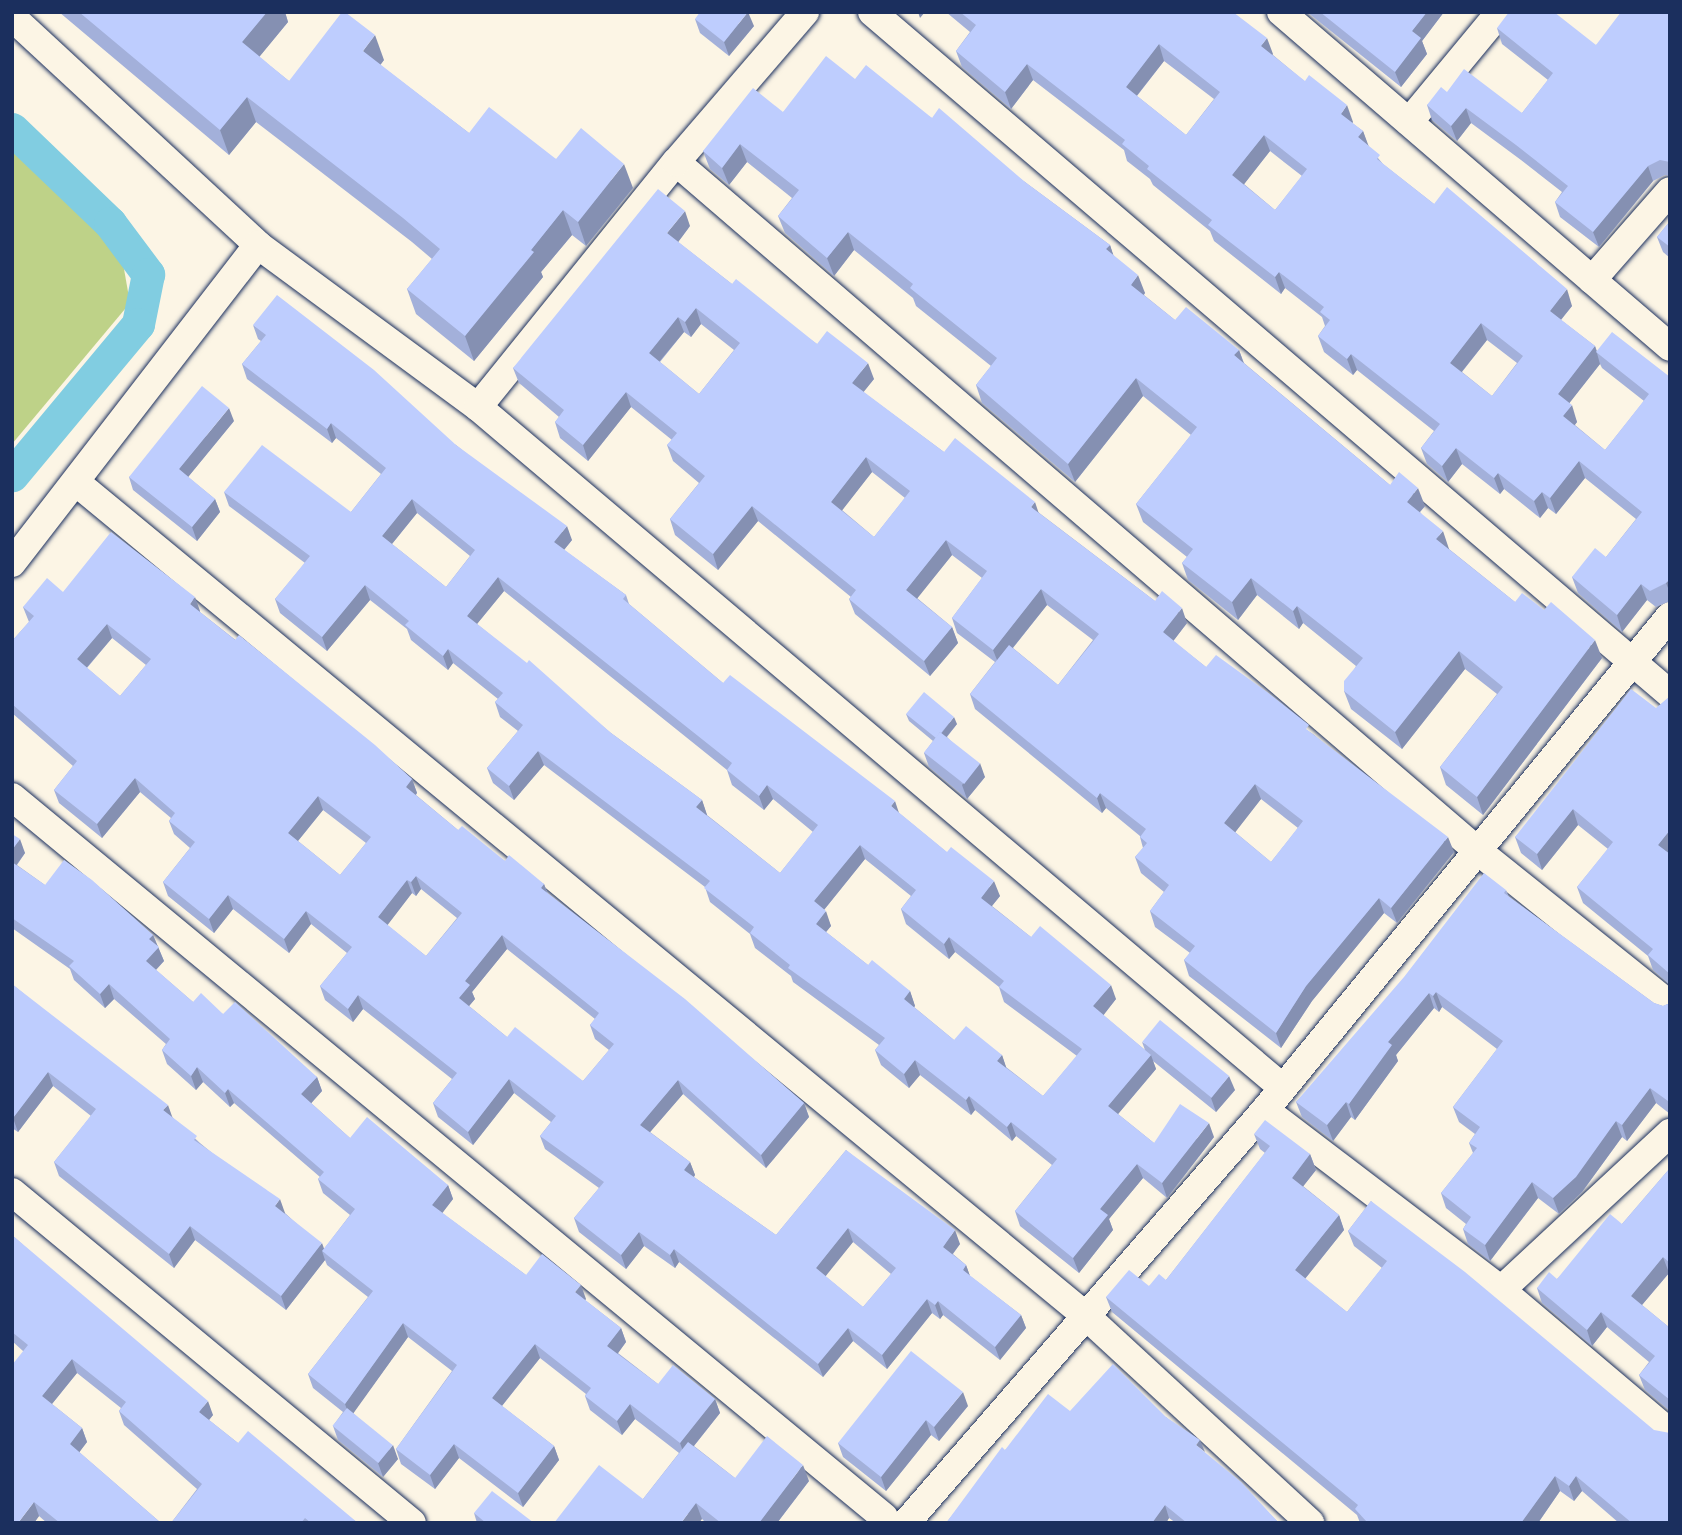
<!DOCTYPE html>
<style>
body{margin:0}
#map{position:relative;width:1682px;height:1535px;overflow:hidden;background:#fcf5e5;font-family:Itim,sans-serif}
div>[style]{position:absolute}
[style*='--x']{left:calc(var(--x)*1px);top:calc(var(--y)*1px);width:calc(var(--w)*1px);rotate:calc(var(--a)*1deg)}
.green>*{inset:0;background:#bed288}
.canal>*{height:33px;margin:-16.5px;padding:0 16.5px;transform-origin:16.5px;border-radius:16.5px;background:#81cde1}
.roads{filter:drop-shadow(0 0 2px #1b2f5e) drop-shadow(0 0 2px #1b2f5e)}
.minor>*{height:28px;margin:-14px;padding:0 14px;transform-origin:14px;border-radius:14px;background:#fcf5e5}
.wall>*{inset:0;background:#a3b0da}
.shaded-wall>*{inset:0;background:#8590b2}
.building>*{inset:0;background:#becdfe;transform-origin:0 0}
span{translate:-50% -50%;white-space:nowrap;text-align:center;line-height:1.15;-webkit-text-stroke:7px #fcf5e5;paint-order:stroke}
.frame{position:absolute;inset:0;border:14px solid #1b2f5e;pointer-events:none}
</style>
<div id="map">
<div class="green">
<div style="clip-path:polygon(12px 151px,121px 252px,130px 303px,12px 444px)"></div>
</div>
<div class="canal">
<div style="--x:12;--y:129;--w:136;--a:43.8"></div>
<div style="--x:110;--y:223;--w:64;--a:53.3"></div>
<div style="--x:148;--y:274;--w:51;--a:101.3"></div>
<div style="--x:138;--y:324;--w:197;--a:129.8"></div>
</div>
<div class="roads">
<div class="minor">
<div style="--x:872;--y:12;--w:1050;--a:40.52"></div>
<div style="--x:1281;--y:12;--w:513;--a:40.73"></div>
<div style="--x:12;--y:17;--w:335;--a:42.8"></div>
<div style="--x:258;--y:245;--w:273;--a:36.4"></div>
<div style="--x:478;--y:407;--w:1054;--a:40.23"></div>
<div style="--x:1409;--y:122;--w:143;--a:-50.4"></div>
<div style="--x:676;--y:162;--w:1057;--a:40.67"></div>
<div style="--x:1478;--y:851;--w:246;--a:38.7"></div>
<div style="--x:1592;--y:280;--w:118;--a:-48.8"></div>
<div style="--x:478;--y:407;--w:315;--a:-51.1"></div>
<div style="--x:676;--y:162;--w:198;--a:-49.3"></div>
<div style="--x:77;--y:483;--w:1308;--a:39.54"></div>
<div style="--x:1086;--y:1316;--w:305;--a:42.7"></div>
<div style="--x:12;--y:563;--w:402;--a:-52.3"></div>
<div style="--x:12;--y:797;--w:1131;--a:39.55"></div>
<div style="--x:1265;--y:1110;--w:297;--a:37.3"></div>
<div style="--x:1501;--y:1290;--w:221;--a:40.2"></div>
<div style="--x:12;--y:1192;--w:519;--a:39.61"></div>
<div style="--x:1501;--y:1290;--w:231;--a:-42.9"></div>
<div style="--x:906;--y:1523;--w:547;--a:-49"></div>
<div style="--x:1265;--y:1110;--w:639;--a:-50.65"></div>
</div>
</div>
<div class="wall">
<div style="clip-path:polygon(59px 12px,285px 12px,288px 22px,259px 57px,289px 81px,384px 60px,380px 65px,469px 133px,556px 159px,633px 188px,586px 246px,572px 235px,541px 272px,543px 277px,474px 361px,416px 314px,407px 289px,432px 259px,412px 242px,256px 122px,229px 155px)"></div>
<div style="clip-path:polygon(evenodd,946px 12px,1233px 12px,1273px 55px,1353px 122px,1352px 123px,1363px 131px,1368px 146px,1383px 164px,1434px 204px,1572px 306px,1561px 320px,1595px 346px,1597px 351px,1670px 377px,1670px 601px,1656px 607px,1647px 600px,1622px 632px,1578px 593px,1572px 577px,1606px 557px,1636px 519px,1585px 478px,1556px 514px,1548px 508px,1540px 518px,1504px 489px,1500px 494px,1462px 464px,1448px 482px,1427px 464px,1421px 448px,1434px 431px,1357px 370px,1353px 375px,1324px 352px,1318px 336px,1325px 326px,1322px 317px,1285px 288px,1281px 294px,1214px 241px,1210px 231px,1153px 185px,1150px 179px,1127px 161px,1124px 150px,1033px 80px,1011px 109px,962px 67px,956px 51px,970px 32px,946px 12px,1164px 61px,1214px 99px,1186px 135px,1137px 96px,1164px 61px,946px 12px,1270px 151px,1302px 176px,1275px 210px,1244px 184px,1270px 151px,946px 12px,1487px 340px,1517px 363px,1492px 396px,1462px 372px,1487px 340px,946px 12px,1600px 364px,1602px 368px,1644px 401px,1605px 450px,1575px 425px,1577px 422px,1569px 403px,1600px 364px)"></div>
<div style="clip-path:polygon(1307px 12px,1444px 12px,1422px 41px,1427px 54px,1401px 87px)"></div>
<div style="clip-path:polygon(1670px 12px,1670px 176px,1665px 175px,1653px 181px,1599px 247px,1560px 217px,1555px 202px,1562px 192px,1521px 160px,1471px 123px,1457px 141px,1432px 120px,1427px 105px,1447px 92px,1522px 113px,1548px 80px,1502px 44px,1497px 28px,1596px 45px)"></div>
<div style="clip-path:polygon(695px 19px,754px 26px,729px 56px,700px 33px)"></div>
<div style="clip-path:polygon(855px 79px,932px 118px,1025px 182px,1110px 245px,1113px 255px,1145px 293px,1144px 295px,1175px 320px,1239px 350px,1244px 363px,1390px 485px,1425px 506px,1420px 512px,1449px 549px,1515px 602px,1602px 658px,1483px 815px,1446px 785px,1440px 767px,1497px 694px,1465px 669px,1402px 749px,1351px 709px,1344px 691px,1356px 666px,1303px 623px,1299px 629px,1257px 595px,1238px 620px,1188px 580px,1182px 563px,1187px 557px,1143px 522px,1136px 504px,1191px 435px,1143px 396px,1075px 482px,982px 403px,976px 385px,991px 366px,916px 306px,913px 298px,854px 250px,834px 276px,785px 233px,778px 216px,792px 198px,747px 162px,729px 185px,710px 169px,703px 151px,783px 112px)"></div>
<div style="clip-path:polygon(1670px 221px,1670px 258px,1663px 252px,1657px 237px)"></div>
<div style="clip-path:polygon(evenodd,690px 226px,678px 242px,732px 284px,817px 344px,874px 379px,863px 392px,944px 452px,1038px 512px,1155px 601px,1187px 623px,1173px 641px,1206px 667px,1313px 734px,1454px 852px,1397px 923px,1384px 913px,1312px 1001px,1281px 1048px,1189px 976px,1184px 960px,1190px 953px,1155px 927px,1150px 911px,1164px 892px,1141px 873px,1135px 857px,1143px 848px,1140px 837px,1140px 836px,1106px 808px,1102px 813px,975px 709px,970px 694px,995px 662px,957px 633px,952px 618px,982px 578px,952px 555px,917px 598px,952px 627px,958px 643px,930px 676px,855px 614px,849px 599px,851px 597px,758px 521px,718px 570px,675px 535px,670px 519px,699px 483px,673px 461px,667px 445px,672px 440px,631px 407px,588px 461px,560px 438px,555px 422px,559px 417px,519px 383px,513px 368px,690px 226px,701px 324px,734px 350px,699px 394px,660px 362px,684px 332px,691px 337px,701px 324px,690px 226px,872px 472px,905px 498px,874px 537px,842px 510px,872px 472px,690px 226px,1047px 605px,1093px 640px,1058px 685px,1013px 648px,1047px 605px,690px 226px,1261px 799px,1298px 828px,1271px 862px,1235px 832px,1261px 799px)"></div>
<div style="clip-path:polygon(evenodd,253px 325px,456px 445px,572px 540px,564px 550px,626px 595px,629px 604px,723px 683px,899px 813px,1000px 896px,992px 906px,1031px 937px,1116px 999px,1103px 1015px,1145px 1050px,1142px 1042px,1235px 1090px,1216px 1112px,1153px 1061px,1156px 1069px,1118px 1114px,1154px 1143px,1214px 1137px,1167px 1198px,1143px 1178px,1109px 1219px,1113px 1230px,1079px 1273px,1020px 1226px,1015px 1211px,1052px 1165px,1016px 1136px,1012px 1141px,975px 1110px,971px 1115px,920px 1075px,909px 1088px,881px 1065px,875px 1050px,879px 1045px,793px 982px,791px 976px,755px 948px,750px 934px,710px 902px,705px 887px,544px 765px,514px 800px,493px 783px,487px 768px,518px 731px,500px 717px,495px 702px,498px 699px,453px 663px,448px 670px,411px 640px,407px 629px,370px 600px,327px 651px,280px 613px,275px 599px,305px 563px,229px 506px,224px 492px,351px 512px,381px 474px,336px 438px,332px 443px,247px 379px,242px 364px,261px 341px,258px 339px,253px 325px,417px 513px,470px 556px,446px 587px,392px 544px,417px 513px,253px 325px,504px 591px,727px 770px,732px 785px,764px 810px,773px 799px,813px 832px,780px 873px,707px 815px,702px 800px,611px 733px,477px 624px,504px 591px,253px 325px,865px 859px,911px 896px,901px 909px,906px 924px,949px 959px,955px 952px,999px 987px,1004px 1002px,1077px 1056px,1043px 1096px,1006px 1067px,1002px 1055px,954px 1040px,914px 1007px,915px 1006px,910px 991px,868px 965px,826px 932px,831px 926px,824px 910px,865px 859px)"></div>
<div style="clip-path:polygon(234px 421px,188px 477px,215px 499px,220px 512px,197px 541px,133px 490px,129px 477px)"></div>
<div style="clip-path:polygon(evenodd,63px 592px,200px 611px,200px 612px,412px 779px,417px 793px,416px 795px,458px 830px,505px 861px,544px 884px,548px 894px,804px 1103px,809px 1117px,766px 1168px,683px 1094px,650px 1132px,690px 1162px,695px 1175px,694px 1177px,776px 1235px,846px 1150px,960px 1244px,953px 1254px,966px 1265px,970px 1276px,1021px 1315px,1026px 1328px,1000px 1360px,943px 1315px,940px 1319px,932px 1313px,887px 1369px,853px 1341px,823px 1377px,679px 1262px,675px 1268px,644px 1246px,626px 1269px,579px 1232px,574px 1218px,599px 1188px,545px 1149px,540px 1136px,551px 1122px,514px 1093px,473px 1145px,438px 1117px,433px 1103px,452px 1079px,363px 1009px,353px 1022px,325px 1000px,320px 986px,347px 953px,311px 924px,289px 953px,233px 909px,214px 933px,168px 896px,163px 882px,190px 848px,174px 834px,169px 821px,171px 818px,140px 792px,102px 838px,59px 803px,54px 790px,73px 766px,12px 713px,12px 641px,29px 622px,23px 607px,63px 592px,112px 638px,146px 665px,120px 696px,87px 668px,112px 638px,63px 592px,323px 810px,366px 843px,340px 875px,298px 841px,323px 810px,63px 592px,421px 889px,457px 918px,426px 956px,387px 925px,412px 893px,416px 896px,421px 889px,63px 592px,507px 949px,595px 1019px,590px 1025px,595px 1039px,609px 1050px,583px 1081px,507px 1037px,469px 1006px,475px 999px,472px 992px,507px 949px,63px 592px,853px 1242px,891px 1274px,863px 1307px,825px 1276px,853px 1242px)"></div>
<div style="clip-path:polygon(1656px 708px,1670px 854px,1670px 985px,1653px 970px,1648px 956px,1583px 903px,1577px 887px,1608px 849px,1578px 825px,1542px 870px,1521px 853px,1515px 837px)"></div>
<div style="clip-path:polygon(906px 714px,957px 724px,947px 737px,985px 777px,967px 799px,929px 767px,924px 753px,933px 741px,909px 721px)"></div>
<div style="clip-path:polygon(12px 834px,25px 853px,17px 865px,45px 885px,153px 935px,164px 961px,156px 970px,193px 1002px,223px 1014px,317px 1077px,322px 1091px,311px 1103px,350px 1138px,448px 1185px,453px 1199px,442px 1213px,526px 1275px,586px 1299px,585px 1300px,621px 1328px,626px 1342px,618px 1353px,658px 1384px,715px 1399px,720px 1413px,694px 1446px,735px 1478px,809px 1481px,777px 1523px,706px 1523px,702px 1519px,643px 1499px,679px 1453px,635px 1419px,622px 1435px,590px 1410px,585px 1396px,586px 1394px,540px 1358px,502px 1406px,554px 1446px,559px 1460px,523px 1507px,459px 1458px,435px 1489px,401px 1464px,396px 1449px,452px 1371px,408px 1337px,353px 1413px,398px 1459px,383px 1477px,338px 1440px,333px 1426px,343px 1412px,313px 1388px,308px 1374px,368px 1297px,327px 1265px,325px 1260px,286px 1310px,195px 1240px,174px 1268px,59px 1176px,54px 1162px,91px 1116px,53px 1086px,18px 1132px,12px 1128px,12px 984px,172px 1117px,200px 1143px,285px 1213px,324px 1249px,350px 1215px,323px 1193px,318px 1179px,320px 1177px,234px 1103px,230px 1107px,203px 1082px,196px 1090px,167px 1064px,162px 1050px,166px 1044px,114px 999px,105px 1008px,74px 980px,70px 969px,12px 928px)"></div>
<div style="clip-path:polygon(1506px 890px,1509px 897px,1654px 1003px,1663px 1006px,1670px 1003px,1670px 1114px,1656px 1103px,1627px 1141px,1622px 1137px,1582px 1192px,1559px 1214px,1538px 1198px,1490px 1261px,1468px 1244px,1463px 1229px,1466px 1224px,1446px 1208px,1441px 1193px,1473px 1153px,1469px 1143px,1475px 1134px,1459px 1122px,1453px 1107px,1497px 1049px,1442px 1007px,1439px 1012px,1434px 1008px,1396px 1055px,1398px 1061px,1355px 1120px,1351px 1117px,1333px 1141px,1302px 1117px,1296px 1102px)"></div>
<div style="clip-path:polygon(1254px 1134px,1310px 1154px,1316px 1170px,1303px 1186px,1339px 1215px,1344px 1230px,1305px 1279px,1347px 1312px,1382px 1268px,1354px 1246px,1348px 1231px,1371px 1201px,1670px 1523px,1619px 1523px,1582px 1491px,1574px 1501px,1560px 1491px,1538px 1523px,1360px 1523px,1357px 1515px,1112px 1312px,1106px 1297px,1149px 1286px,1166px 1280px,1265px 1153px,1260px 1149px)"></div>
<div style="clip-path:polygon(1670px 1168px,1670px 1274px,1669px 1273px,1642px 1305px,1670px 1328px,1670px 1411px,1645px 1390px,1639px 1375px,1649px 1362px,1607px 1327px,1592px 1346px,1542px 1303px,1537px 1288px,1557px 1279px,1622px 1224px)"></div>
<div style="clip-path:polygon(12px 1235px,213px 1415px,209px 1420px,238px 1443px,358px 1523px,171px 1523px,197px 1489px,124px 1425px,119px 1411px,121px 1408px,77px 1373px,52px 1404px,82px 1428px,87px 1442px,79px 1452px,161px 1523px,47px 1523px,39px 1516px,34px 1523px,23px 1351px,12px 1341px)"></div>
<div style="clip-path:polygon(968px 1406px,939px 1441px,931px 1435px,886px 1491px,843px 1457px,838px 1443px)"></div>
<div style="clip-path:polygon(1070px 1411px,1166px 1417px,1279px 1523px,1176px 1523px,1169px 1518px,1166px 1523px,946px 1523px,1005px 1450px)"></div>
<div style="clip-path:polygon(474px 1513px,534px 1523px,477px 1523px)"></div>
</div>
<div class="shaded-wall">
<div style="clip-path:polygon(267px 12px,285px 12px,288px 22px,251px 67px,242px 42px)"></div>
<div style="clip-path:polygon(748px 12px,754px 26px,729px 56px,724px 42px)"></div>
<div style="clip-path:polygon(918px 12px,925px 12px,920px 18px)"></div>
<div style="clip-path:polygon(1427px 12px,1444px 12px,1422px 41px,1427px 54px,1401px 87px,1395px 72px,1412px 31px)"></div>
<div style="clip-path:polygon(375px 35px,384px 60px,372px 76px,363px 51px)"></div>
<div style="clip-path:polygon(1267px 38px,1273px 54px,1267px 62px,1261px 46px)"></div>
<div style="clip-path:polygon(1159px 44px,1164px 61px,1131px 103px,1126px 87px)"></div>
<div style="clip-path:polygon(1027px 64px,1033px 80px,1011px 109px,1005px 92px)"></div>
<div style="clip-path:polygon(247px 97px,256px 122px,229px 155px,220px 130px)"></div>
<div style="clip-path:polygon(1347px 105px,1353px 122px,1347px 130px,1341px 114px)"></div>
<div style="clip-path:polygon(1466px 108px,1471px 123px,1457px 141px,1451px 126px)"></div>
<div style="clip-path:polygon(1363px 131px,1369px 147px,1358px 137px)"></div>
<div style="clip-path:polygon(1264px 135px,1270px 151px,1238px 192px,1232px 175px)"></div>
<div style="clip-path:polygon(740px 144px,747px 162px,729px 185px,722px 168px)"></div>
<div style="clip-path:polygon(624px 164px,633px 188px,586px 246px,578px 222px)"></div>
<div style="clip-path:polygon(1648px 166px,1653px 181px,1599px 247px,1593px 232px)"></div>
<div style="clip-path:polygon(563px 210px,572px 235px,541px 272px,543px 277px,474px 361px,465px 336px,531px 250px)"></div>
<div style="clip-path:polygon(685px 211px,690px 226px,673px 249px,667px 233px)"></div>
<div style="clip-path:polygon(848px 232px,854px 250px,834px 276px,827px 258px)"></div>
<div style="clip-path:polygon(1110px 245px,1116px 263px,1106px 249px)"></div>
<div style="clip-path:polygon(1279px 272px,1285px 288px,1281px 294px,1275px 277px)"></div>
<div style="clip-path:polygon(1138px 275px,1145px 293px,1137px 302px,1131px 285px)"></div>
<div style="clip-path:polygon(1567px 289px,1572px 306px,1555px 327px,1550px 311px)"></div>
<div style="clip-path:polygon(696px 308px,701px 324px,691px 337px,685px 322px)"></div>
<div style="clip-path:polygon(678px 317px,684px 332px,654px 368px,649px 353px)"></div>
<div style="clip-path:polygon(1481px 323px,1487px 340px,1456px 379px,1450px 363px)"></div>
<div style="clip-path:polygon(1595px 346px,1600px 364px,1564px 410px,1558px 394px)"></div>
<div style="clip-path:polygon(1239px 350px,1245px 367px,1234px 355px)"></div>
<div style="clip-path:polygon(1351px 354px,1357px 370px,1353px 375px,1347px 359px)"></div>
<div style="clip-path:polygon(868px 363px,874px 379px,858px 399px,852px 383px)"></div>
<div style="clip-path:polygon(1136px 378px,1143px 396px,1075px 482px,1068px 464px)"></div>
<div style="clip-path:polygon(626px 392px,631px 407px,588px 461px,583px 445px)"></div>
<div style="clip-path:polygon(1572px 405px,1577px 422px,1569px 432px,1563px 416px)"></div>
<div style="clip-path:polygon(229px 408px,234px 421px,184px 482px,179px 469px)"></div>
<div style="clip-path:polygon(331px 423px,336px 438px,332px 443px,327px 429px)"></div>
<div style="clip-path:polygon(1456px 448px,1462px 464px,1448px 482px,1442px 466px)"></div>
<div style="clip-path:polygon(866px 457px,872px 472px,837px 517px,831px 502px)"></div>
<div style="clip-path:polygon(1579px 461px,1585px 478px,1556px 514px,1550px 498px)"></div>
<div style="clip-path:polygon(1498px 473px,1504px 489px,1500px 494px,1494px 478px)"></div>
<div style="clip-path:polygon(1418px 488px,1425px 506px,1413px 520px,1407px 502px)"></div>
<div style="clip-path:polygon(1542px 492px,1548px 508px,1540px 518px,1534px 501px)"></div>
<div style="clip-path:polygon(215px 499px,220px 512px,197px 541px,192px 527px)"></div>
<div style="clip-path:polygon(412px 499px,417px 513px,387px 550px,382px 536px)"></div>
<div style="clip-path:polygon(1035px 502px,1040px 517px,1031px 507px)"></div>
<div style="clip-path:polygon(752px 506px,758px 521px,718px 570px,713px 554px)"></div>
<div style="clip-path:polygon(567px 526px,572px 540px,559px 556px,554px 542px)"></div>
<div style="clip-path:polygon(1443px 531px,1449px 549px,1443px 557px,1436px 539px)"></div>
<div style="clip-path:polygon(946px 540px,952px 555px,912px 605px,906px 590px)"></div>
<div style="clip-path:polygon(498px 577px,504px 591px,472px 630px,467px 616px)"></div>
<div style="clip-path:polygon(1251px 578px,1257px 595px,1238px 620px,1232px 602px)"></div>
<div style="clip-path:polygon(1670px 579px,1670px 593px,1666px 583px)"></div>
<div style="clip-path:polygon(1641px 584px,1647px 600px,1622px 632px,1617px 615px)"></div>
<div style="clip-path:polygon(365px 585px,370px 600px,327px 651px,322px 637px)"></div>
<div style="clip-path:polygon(1041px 589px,1047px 605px,999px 665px,993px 650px)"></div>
<div style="clip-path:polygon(195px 597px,200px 611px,195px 618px,190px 604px)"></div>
<div style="clip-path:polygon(1297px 606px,1303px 623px,1299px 629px,1293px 611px)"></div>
<div style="clip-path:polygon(1182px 608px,1187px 623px,1168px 648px,1163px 632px)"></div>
<div style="clip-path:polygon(107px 624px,112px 638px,82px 673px,77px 659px)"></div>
<div style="clip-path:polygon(952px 627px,958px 643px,930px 676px,924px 661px)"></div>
<div style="clip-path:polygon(1595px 640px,1602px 658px,1483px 815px,1477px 797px)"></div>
<div style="clip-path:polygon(448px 649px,453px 663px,448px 670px,443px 656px)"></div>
<div style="clip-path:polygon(1459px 651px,1465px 669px,1402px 749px,1395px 732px)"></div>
<div style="clip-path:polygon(954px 717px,957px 724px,939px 746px,937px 739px)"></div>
<div style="clip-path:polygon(538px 751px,544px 765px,514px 800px,509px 786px)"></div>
<div style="clip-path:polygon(980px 763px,985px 777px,967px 799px,962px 785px)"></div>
<div style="clip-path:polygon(135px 778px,140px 792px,102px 838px,97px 824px)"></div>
<div style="clip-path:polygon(412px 779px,417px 793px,411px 800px,406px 787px)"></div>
<div style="clip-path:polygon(1255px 784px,1261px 799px,1230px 839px,1224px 823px)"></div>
<div style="clip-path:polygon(767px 785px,773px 799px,764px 810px,759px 796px)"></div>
<div style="clip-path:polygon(1100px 793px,1106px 808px,1102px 813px,1097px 798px)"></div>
<div style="clip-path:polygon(318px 796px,323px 810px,293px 847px,288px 833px)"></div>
<div style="clip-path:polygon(702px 800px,707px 815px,702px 822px,696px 807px)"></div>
<div style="clip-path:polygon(895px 801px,900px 816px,891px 806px)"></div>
<div style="clip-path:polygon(1573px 809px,1578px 825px,1542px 870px,1537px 854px)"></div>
<div style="clip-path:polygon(1670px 830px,1670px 853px,1664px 860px,1658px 845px)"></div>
<div style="clip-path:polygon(1448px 837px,1454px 852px,1397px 923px,1391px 908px)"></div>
<div style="clip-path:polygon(20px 839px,25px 853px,12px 871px,12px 850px)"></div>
<div style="clip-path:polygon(860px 845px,865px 859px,819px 916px,814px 901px)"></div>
<div style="clip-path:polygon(416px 876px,421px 889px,416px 896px,411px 882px)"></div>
<div style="clip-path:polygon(407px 880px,412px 893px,383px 931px,378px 917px)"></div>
<div style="clip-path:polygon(994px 881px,1000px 896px,987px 912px,981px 898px)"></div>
<div style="clip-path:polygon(544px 884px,549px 898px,541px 888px)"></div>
<div style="clip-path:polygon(228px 895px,233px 909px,214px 933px,209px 919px)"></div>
<div style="clip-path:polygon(1379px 898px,1384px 913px,1312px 1001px,1281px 1048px,1276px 1033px,1306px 986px)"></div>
<div style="clip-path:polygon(306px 911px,311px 924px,289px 953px,284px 939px)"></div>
<div style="clip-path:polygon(826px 911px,831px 926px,821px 938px,816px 924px)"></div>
<div style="clip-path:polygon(153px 935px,164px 961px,151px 975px,146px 961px,149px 939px)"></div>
<div style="clip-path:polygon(502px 935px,507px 949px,472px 992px,475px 999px,464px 1012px,459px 998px,465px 981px)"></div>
<div style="clip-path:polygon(949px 937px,955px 952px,949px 959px,944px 944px)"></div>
<div style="clip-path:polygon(109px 984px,114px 999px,105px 1008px,100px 994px)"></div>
<div style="clip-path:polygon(1111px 985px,1116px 999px,1099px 1021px,1093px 1006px)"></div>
<div style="clip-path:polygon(910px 991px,915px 1006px,909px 1013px,904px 999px)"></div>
<div style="clip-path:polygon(1436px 992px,1442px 1007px,1439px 1012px,1433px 996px)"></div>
<div style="clip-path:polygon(1429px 993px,1434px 1008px,1396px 1055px,1398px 1061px,1355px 1120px,1349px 1104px,1388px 1042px)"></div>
<div style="clip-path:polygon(358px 995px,363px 1009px,353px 1022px,348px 1009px)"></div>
<div style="clip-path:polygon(1002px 1055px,1007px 1070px,997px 1061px)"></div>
<div style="clip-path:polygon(1151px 1055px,1156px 1069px,1113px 1120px,1108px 1106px)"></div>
<div style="clip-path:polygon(915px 1060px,920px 1075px,909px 1088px,904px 1074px)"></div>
<div style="clip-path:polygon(197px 1067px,203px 1082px,196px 1090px,191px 1076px)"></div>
<div style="clip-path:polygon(48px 1072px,53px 1086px,18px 1132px,13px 1118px)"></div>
<div style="clip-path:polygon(1229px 1076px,1235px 1090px,1216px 1112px,1211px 1098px)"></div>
<div style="clip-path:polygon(317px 1077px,322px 1091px,307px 1108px,301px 1094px)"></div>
<div style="clip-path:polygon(509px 1079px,514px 1093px,473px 1145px,468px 1132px)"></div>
<div style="clip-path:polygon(678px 1080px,683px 1094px,645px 1138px,640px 1125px)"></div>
<div style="clip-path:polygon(1650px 1088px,1656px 1103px,1627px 1141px,1622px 1125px)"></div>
<div style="clip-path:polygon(228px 1089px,234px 1103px,230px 1107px,225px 1093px)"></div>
<div style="clip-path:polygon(969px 1096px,975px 1110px,971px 1115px,966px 1100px)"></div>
<div style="clip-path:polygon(1346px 1102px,1351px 1117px,1333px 1141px,1327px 1125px)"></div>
<div style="clip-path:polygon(804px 1103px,809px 1117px,766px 1168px,761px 1155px)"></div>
<div style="clip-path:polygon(168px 1105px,173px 1119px,163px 1110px)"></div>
<div style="clip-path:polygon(1616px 1121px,1622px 1137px,1582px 1192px,1559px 1214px,1553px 1198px)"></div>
<div style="clip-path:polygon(1011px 1122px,1016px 1136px,1012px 1141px,1007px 1127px)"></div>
<div style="clip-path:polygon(1209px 1123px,1214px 1137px,1167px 1198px,1162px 1183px)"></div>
<div style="clip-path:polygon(1310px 1154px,1316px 1170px,1298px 1193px,1292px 1178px)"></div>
<div style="clip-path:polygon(690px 1162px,695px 1175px,689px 1184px,684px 1170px)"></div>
<div style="clip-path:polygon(1137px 1164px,1143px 1178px,1109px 1219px,1113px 1230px,1079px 1273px,1073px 1258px,1100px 1209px)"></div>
<div style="clip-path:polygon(1532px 1182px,1538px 1198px,1490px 1261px,1485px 1245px)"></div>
<div style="clip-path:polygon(448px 1185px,453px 1199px,437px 1220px,432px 1205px)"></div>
<div style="clip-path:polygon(280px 1199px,285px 1213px,280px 1220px,275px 1206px)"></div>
<div style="clip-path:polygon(1339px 1215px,1344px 1230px,1300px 1285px,1295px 1270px)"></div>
<div style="clip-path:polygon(190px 1226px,195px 1240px,174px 1268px,169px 1254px)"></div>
<div style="clip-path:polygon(848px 1228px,853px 1242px,821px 1282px,816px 1268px)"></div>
<div style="clip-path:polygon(955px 1230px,960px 1244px,948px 1260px,943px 1247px)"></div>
<div style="clip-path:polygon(639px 1232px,644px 1246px,626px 1269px,621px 1255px)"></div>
<div style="clip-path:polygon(322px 1243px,326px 1254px,322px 1251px,325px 1260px,286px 1310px,281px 1296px)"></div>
<div style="clip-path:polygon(674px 1249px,679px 1262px,675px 1268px,670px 1255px)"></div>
<div style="clip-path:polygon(1663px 1257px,1669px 1273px,1636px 1312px,1631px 1296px)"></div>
<div style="clip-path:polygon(966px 1265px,971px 1279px,963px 1270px)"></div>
<div style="clip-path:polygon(581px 1285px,586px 1299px,580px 1306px,575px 1292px)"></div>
<div style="clip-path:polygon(927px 1299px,932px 1313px,887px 1369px,882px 1355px)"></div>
<div style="clip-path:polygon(938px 1301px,943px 1315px,940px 1319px,935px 1305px)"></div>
<div style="clip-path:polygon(1601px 1312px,1607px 1327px,1592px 1346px,1587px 1330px)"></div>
<div style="clip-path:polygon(1021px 1315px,1026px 1328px,1000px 1360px,995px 1347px)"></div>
<div style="clip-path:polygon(403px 1323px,408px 1337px,350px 1418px,345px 1404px)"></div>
<div style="clip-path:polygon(621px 1328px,626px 1342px,613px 1360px,607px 1346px)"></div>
<div style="clip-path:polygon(848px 1328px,853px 1341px,823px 1377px,818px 1364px)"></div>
<div style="clip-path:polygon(535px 1344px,540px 1358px,497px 1412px,492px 1398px)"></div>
<div style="clip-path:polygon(72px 1359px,77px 1373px,47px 1410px,42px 1396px)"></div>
<div style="clip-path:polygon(963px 1392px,968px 1406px,939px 1441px,934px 1427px)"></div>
<div style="clip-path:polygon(715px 1399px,720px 1413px,685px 1457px,680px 1443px)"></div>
<div style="clip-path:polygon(208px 1401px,213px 1415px,204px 1426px,199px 1412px)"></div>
<div style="clip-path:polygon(630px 1404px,635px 1419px,622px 1435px,617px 1421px)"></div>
<div style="clip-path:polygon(926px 1420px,931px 1435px,886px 1491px,881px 1477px)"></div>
<div style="clip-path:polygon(82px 1428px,87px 1442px,75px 1458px,70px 1444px)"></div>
<div style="clip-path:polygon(1200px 1440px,1205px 1452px,1196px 1445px)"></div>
<div style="clip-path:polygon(454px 1444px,459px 1458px,435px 1489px,430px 1475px)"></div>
<div style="clip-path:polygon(393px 1445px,398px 1459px,383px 1477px,378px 1463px)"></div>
<div style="clip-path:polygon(554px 1446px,559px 1460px,523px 1507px,518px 1493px)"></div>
<div style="clip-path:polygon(803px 1465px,809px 1481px,777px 1523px,759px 1523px)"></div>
<div style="clip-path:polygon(1555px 1476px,1560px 1491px,1538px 1523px,1521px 1523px)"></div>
<div style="clip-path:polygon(1576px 1476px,1582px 1491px,1574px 1501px,1569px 1486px)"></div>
<div style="clip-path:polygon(34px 1502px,39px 1516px,34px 1523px,18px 1523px)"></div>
<div style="clip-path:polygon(696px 1503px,702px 1519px,699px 1523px,681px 1523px)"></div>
<div style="clip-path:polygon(1165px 1505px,1169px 1518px,1166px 1523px,1152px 1523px)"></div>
</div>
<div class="building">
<div style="clip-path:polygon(79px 12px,267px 12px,242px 42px,289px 81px,342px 12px,345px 12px,375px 35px,363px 51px,469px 133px,489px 107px,556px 159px,581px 128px,624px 164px,578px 222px,563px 210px,531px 250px,534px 252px,465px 336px,407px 289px,440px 249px,403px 218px,247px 97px,220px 130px)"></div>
<div style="clip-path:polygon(700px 12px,748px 12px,724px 42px,695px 19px)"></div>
<div style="clip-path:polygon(evenodd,960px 12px,1233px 12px,1267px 38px,1261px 46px,1305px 81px,1309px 75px,1347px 105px,1341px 114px,1363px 131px,1358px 137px,1380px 155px,1377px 159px,1434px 204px,1447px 187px,1567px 289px,1550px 311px,1595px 346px,1558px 394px,1572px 405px,1563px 416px,1605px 450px,1649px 394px,1596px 352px,1612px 332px,1670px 377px,1670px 579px,1666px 583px,1650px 591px,1641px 584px,1617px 615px,1572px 577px,1595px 548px,1606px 557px,1642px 512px,1579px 461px,1550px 498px,1542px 492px,1534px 501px,1498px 473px,1494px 478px,1456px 448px,1442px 466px,1421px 448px,1440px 424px,1351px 354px,1347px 359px,1318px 336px,1330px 320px,1320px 312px,1324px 307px,1279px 272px,1275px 277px,1208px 225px,1212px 220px,1147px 169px,1149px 166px,1122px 144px,1125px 140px,1027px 64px,1005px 92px,956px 51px,976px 25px,960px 12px,1159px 44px,1220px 92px,1186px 135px,1126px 87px,1159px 44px,960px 12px,1264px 135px,1307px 169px,1275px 210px,1232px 175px,1264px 135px,960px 12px,1481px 323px,1523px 356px,1492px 396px,1450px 363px,1481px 323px)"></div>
<div style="clip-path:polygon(1320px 12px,1427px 12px,1412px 31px,1421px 38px,1395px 72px)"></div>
<div style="clip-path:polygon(1509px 12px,1554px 12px,1596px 45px,1621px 12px,1670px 12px,1670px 162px,1660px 160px,1648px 166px,1593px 232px,1555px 202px,1568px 186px,1516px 145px,1466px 108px,1451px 126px,1427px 105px,1441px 87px,1447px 92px,1464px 69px,1522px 113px,1553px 73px,1497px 28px)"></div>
<div style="clip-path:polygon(826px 56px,855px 79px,866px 65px,932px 118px,939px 108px,1025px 182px,1110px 245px,1106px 249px,1138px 275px,1131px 285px,1175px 320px,1186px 307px,1239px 350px,1234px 355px,1390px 485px,1399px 472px,1418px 488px,1407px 502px,1443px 531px,1436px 539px,1515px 602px,1522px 593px,1544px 610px,1551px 602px,1595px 640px,1477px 797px,1440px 767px,1503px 687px,1459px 651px,1395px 732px,1344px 691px,1344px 681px,1363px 658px,1297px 606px,1293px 611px,1251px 578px,1232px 602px,1182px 563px,1193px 549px,1136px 504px,1197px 427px,1136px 378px,1068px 464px,976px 385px,997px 358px,910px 288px,913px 284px,848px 232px,827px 258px,778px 216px,799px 190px,740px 144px,722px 168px,703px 151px,753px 88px,783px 112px)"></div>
<div style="clip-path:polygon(evenodd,658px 189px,685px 211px,667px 233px,732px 284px,736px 279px,817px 344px,827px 331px,868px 363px,852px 383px,944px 452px,955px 438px,1035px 502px,1031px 507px,1155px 601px,1162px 591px,1182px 608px,1163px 632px,1206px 667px,1216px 655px,1267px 692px,1309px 725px,1306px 729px,1448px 837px,1391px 908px,1379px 898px,1306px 986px,1276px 1033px,1184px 960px,1195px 946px,1150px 911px,1169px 885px,1135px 857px,1147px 843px,1140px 837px,1146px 829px,1100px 793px,1097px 798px,970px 694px,1009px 645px,1058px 685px,1099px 634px,1041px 589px,993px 650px,952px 618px,987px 571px,946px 540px,906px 590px,952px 627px,924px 661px,849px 599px,856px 590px,752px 506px,713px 554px,670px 519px,705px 476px,667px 445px,677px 433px,626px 392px,583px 445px,555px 422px,564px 410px,513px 368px,658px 189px,696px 308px,740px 343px,699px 394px,649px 353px,678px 317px,685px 322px,696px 308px,658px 189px,866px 457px,910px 491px,874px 537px,831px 502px,866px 457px,658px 189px,1255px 784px,1303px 821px,1271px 862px,1224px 823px,1255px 784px)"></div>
<div style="clip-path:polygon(1670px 221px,1670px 247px,1657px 237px)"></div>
<div style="clip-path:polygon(evenodd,277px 295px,374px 370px,456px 445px,567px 526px,554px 542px,626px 595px,623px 599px,723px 683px,730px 675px,895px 801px,891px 806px,947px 852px,951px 847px,994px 881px,981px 898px,1031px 937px,1040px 926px,1111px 985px,1093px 1006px,1151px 1055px,1108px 1106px,1154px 1143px,1180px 1104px,1209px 1123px,1162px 1183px,1137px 1164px,1100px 1209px,1108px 1215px,1073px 1258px,1015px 1211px,1057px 1159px,1011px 1122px,1007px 1127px,969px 1096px,966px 1100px,915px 1060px,904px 1074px,875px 1050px,885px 1038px,788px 968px,790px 965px,750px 933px,754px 927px,704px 888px,710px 881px,538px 751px,509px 786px,487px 768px,523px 725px,495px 702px,503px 693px,448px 649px,443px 656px,405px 625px,409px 621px,365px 585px,322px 637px,275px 599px,310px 556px,224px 492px,262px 445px,351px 512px,386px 468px,331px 423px,327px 429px,242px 364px,266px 335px,253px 325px,277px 295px,412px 499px,475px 550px,446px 587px,382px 536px,412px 499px,277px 295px,498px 577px,732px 763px,727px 770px,759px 796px,767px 785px,818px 825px,780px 873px,696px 807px,702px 800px,611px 733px,529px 660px,527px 663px,467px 616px,498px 577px,277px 295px,860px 845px,916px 890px,901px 909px,944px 944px,949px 937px,1004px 981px,999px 987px,1082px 1049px,1043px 1096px,997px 1061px,1002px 1055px,966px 1026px,954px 1040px,904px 999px,910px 991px,872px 960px,868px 965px,816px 924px,826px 911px,814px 901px,860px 845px)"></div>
<div style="clip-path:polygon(202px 386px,229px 408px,179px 469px,215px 499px,192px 527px,129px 477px)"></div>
<div style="clip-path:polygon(evenodd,111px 532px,195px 597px,190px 604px,235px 640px,239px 635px,375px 745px,412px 779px,406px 787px,458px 830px,462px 826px,505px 861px,509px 855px,544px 884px,541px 888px,685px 999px,804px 1103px,761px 1155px,678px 1080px,640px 1125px,690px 1162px,684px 1170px,776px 1235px,846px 1150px,955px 1230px,943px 1247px,966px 1265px,963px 1270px,1021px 1315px,995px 1347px,938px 1301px,935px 1305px,927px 1299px,882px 1355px,848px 1328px,818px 1364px,674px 1249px,670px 1255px,639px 1232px,621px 1255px,574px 1218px,604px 1182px,540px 1136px,556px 1116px,509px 1079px,468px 1132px,433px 1103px,457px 1073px,358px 995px,348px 1009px,320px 986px,352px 947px,306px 911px,284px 939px,228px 895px,209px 919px,163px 882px,195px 842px,169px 821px,175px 813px,135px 778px,97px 824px,54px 790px,77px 761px,12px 704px,13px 692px,12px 691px,12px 641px,34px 616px,23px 607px,47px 578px,63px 592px,111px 532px,107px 624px,151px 659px,120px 696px,77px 659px,107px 624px,111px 532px,318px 796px,371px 837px,340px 875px,288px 833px,318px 796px,111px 532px,416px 876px,462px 913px,426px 956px,378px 917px,407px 880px,411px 882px,416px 876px,111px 532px,502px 935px,599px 1013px,590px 1025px,614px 1044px,583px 1081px,515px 1027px,507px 1037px,459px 998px,470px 985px,465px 981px,502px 935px,111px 532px,848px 1228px,896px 1268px,863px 1307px,816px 1268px,848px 1228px)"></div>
<div style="clip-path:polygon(1631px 689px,1656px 708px,1670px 696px,1670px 830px,1658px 845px,1670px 854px,1670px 974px,1648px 955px,1653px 949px,1577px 887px,1613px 842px,1573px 809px,1537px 854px,1515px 837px)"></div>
<div style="clip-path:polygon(924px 692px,954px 717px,941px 733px,940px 732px,936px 738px,906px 714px)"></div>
<div style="left:940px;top:732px;width:51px;height:26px;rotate:38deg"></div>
<div style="clip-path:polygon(12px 834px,20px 839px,12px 850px)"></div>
<div style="clip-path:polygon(64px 860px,92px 880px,153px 935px,149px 939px,159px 947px,146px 961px,193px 1002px,201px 993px,223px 1014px,235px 1002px,317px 1077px,301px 1094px,350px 1138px,367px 1117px,448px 1185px,432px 1205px,526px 1275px,542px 1254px,581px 1285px,575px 1292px,621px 1328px,607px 1346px,658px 1384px,673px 1365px,715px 1399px,680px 1443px,630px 1404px,617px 1421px,585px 1396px,591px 1388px,535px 1344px,492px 1398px,554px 1446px,518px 1493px,454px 1444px,430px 1475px,396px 1449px,457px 1365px,403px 1323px,345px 1404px,308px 1374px,373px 1291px,322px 1251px,355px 1209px,318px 1179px,324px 1172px,228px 1089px,225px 1093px,197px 1067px,191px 1076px,162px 1050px,170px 1039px,109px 984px,100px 994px,69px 966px,74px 961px,12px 918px,12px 862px,45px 885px)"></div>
<div style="clip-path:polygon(1484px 873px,1506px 890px,1504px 893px,1654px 1003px,1663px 1006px,1670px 1003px,1670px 1099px,1668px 1101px,1650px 1088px,1622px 1125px,1616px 1121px,1576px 1177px,1553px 1198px,1532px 1182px,1485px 1245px,1463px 1229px,1471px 1217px,1441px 1193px,1477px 1148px,1469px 1143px,1480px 1127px,1453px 1107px,1503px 1041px,1436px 992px,1433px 996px,1429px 993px,1388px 1042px,1392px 1045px,1349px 1104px,1346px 1102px,1327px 1125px,1296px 1102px,1404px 977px)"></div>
<div style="clip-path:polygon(12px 984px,168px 1105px,163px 1110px,197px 1136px,194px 1140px,280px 1199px,275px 1206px,322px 1243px,281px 1296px,190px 1226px,169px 1254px,54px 1162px,96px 1109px,48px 1072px,13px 1118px,12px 1118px)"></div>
<div style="left:1160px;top:1020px;width:89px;height:28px;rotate:39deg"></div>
<div style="clip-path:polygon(1265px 1120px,1310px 1154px,1292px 1178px,1339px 1215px,1295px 1270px,1347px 1312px,1387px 1261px,1348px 1231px,1371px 1201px,1465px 1272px,1654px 1430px,1670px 1433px,1670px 1523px,1632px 1523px,1576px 1476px,1569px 1486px,1555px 1476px,1521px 1523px,1368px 1523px,1355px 1509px,1358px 1505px,1106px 1297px,1129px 1270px,1149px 1286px,1159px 1274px,1166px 1280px,1270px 1146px,1254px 1134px)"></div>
<div style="clip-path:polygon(1670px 1168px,1670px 1263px,1663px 1257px,1631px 1296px,1670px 1328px,1670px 1400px,1639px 1375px,1655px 1356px,1601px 1312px,1587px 1330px,1537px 1288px,1549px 1272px,1557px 1279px,1610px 1214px,1622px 1224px)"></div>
<div style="clip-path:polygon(12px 1235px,208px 1401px,199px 1412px,238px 1443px,248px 1431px,358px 1523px,311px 1523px,305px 1518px,301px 1523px,171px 1523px,202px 1484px,119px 1411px,126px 1402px,72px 1359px,42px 1396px,82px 1428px,70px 1444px,161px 1523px,60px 1523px,34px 1502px,18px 1523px,12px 1523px,12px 1365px,28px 1345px,12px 1332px)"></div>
<div style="clip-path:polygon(911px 1351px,963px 1392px,934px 1427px,926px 1420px,881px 1477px,838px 1443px)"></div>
<div style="clip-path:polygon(1113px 1364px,1166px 1417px,1200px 1440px,1196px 1445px,1241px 1482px,1279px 1523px,1187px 1523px,1165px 1505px,1152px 1523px,946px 1523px,1002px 1447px,1005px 1450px,1048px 1394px,1070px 1411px)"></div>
<div style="left:347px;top:1408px;width:59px;height:23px;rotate:39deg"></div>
<div style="clip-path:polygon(767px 1436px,803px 1465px,759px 1523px,721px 1523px,696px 1503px,681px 1523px,554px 1523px,599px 1465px,643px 1499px,688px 1442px,735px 1478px)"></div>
<div style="clip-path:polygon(492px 1491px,534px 1523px,486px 1523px,474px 1513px)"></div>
</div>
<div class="frame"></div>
</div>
